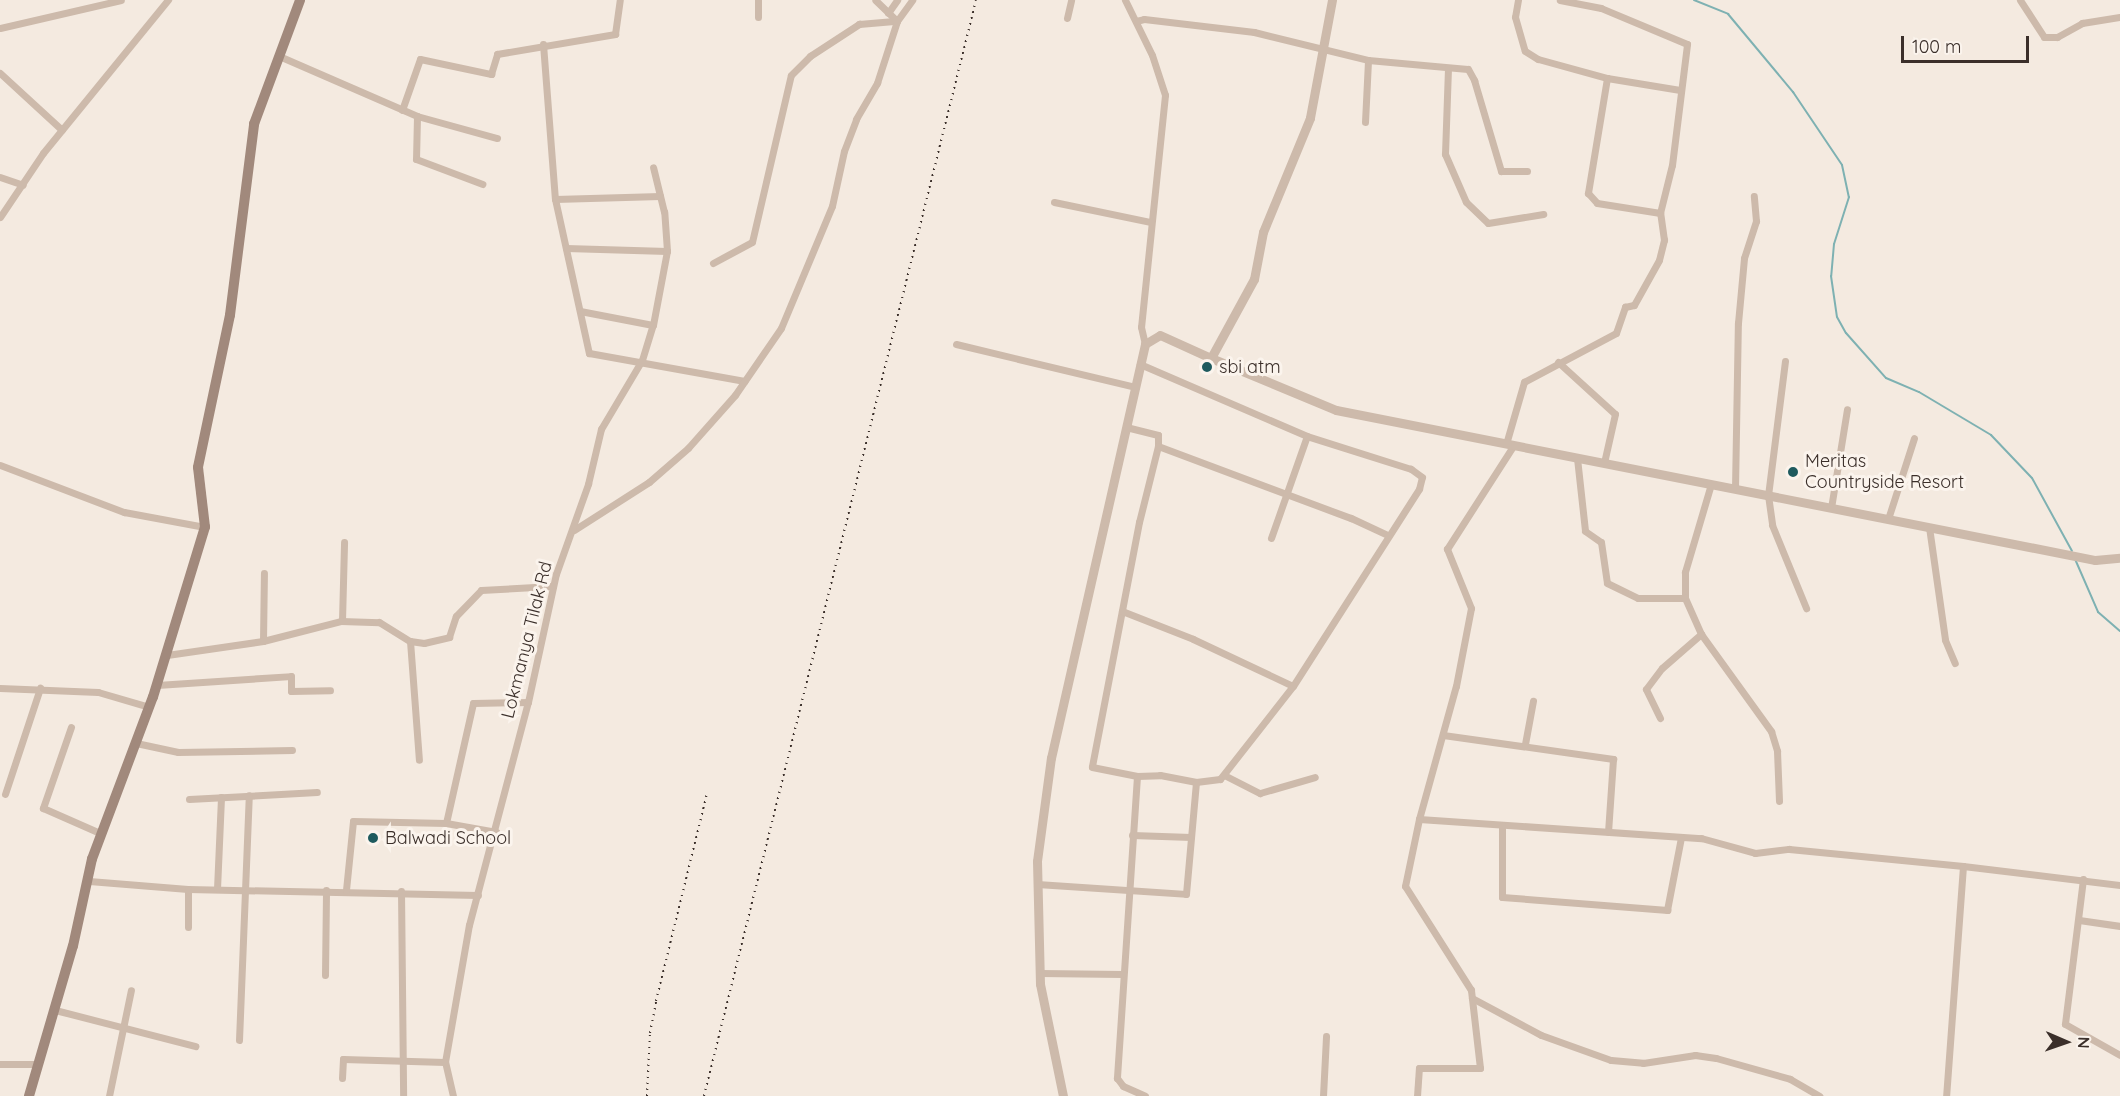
<!DOCTYPE html>
<style>
body{margin:0}
#map{position:relative;width:2120px;height:1096px;overflow:hidden;background:#f4eae0;font-family:Quicksand,sans-serif}
div>[style]{position:absolute}
[style*='--x']{left:calc(var(--x)*1px);top:calc(var(--y)*1px);width:calc(var(--w)*1px);rotate:calc(var(--a)*1deg)}
.stream>*{height:2px;margin:-1px;padding:0 1px;transform-origin:1px;border-radius:1px;background:#7eb1b2}
.minor>*{height:7px;margin:-3.5px;padding:0 3.5px;transform-origin:3.5px;border-radius:3.5px;background:#cdbaab}
.tertiary>*{height:9px;margin:-4.5px;padding:0 4.5px;transform-origin:4.5px;border-radius:4.5px;background:#cdbaab}
.secondary>*{height:10px;margin:-5px;padding:0 5px;transform-origin:5px;border-radius:5px;background:#a1897c}
.rail>*{height:2px;margin-top:-1px;transform-origin:0;background:repeating-linear-gradient(90deg,#3b2f2a 0 1.5px,transparent 0 6px)}
.dots>*{width:16px;height:16px;translate:-50% -50%;box-sizing:border-box;border:3px solid #fbf4ed;border-radius:50%}
span{translate:-50% -50%;white-space:nowrap;text-align:center;line-height:1.15;-webkit-text-stroke:6px #fbf4ed;paint-order:stroke}
.poi-label{font-size:18px;color:#3b2f2a}
.left{translate:0 -50%;text-align:left}
.street-label{font-size:18px;color:#3b2f2a}
.north{position:absolute;left:2036px;top:1012px;width:60px;height:60px;-webkit-text-stroke:4px #fbf4ed;paint-order:stroke;rotate:92deg;font-size:16px;font-weight:700;line-height:24px;text-align:center;color:#3b2f2a}
.north::after{content:'';display:block;margin:auto;width:21px;height:27px;background:#3b2f2a;clip-path:polygon(50% 0,100% 100%,50% 72%,0 100%)}
.scale{position:absolute;left:1901px;top:36px;width:128px;height:27px;box-sizing:border-box;border:3px solid #3b2f2a;border-top:0;padding-left:8px;font-size:18px;line-height:21px;white-space:nowrap;color:#3b2f2a;-webkit-text-stroke:4px #fbf4ed;paint-order:stroke}
</style>
<div id="map">
<div class="stream">
<div style="--x:1694;--y:0;--w:37;--a:22"></div>
<div style="--x:1728;--y:14;--w:102;--a:50.2"></div>
<div style="--x:1793;--y:92;--w:88;--a:56.1"></div>
<div style="--x:1842;--y:165;--w:33;--a:78"></div>
<div style="--x:1849;--y:197;--w:49;--a:107.7"></div>
<div style="--x:1834;--y:244;--w:32;--a:95"></div>
<div style="--x:1831;--y:276;--w:41;--a:81.7"></div>
<div style="--x:1837;--y:317;--w:18;--a:61"></div>
<div style="--x:1846;--y:333;--w:60;--a:48.4"></div>
<div style="--x:1886;--y:378;--w:36;--a:23"></div>
<div style="--x:1919;--y:392;--w:84;--a:30.8"></div>
<div style="--x:1991;--y:435;--w:59;--a:46.4"></div>
<div style="--x:2032;--y:478;--w:83;--a:61.3"></div>
<div style="--x:2075;--y:559;--w:58;--a:66.5"></div>
<div style="--x:2098;--y:612;--w:29;--a:41"></div>
</div>
<div class="minor">
<div style="--x:1125;--y:0;--w:61;--a:63.9"></div>
<div style="--x:1152;--y:55;--w:42;--a:72"></div>
<div style="--x:1165;--y:95;--w:233;--a:95.9"></div>
<div style="--x:1141;--y:327;--w:17;--a:77"></div>
<div style="--x:1518;--y:0;--w:17;--a:100"></div>
<div style="--x:1515;--y:17;--w:35;--a:74"></div>
<div style="--x:1525;--y:51;--w:15;--a:32"></div>
<div style="--x:1538;--y:59;--w:72;--a:15.4"></div>
<div style="--x:1607;--y:78;--w:74;--a:9.3"></div>
<div style="--x:2020;--y:0;--w:44;--a:57"></div>
<div style="--x:2044;--y:37;--w:13;--a:0"></div>
<div style="--x:2057;--y:37;--w:29;--a:-29"></div>
<div style="--x:2082;--y:23;--w:38;--a:-9"></div>
<div style="--x:888;--y:13;--w:16;--a:-55"></div>
<div style="--x:758;--y:17;--w:17;--a:-90"></div>
<div style="--x:1067;--y:18;--w:18;--a:-77"></div>
<div style="--x:1136;--y:21;--w:8;--a:-14"></div>
<div style="--x:1144;--y:19;--w:111;--a:6.7"></div>
<div style="--x:1254;--y:32;--w:117;--a:13.8"></div>
<div style="--x:1368;--y:60;--w:100;--a:5.1"></div>
<div style="--x:1468;--y:69;--w:13;--a:61"></div>
<div style="--x:1474;--y:80;--w:95;--a:73.5"></div>
<div style="--x:1501;--y:171;--w:26;--a:0"></div>
<div style="--x:0;--y:28;--w:124;--a:-13"></div>
<div style="--x:543;--y:44;--w:155;--a:85.6"></div>
<div style="--x:555;--y:199;--w:158;--a:77.6"></div>
<div style="--x:589;--y:353;--w:158;--a:10.2"></div>
<div style="--x:279;--y:56;--w:150;--a:23.5"></div>
<div style="--x:417;--y:116;--w:83;--a:15.4"></div>
<div style="--x:1448;--y:68;--w:86;--a:92"></div>
<div style="--x:1445;--y:154;--w:52;--a:66.4"></div>
<div style="--x:1466;--y:202;--w:30;--a:44"></div>
<div style="--x:1488;--y:223;--w:56;--a:-9.3"></div>
<div style="--x:0;--y:73;--w:84;--a:42.6"></div>
<div style="--x:1607;--y:78;--w:117;--a:99.4"></div>
<div style="--x:1588;--y:193;--w:13;--a:48"></div>
<div style="--x:1597;--y:203;--w:64;--a:9"></div>
<div style="--x:402;--y:110;--w:54;--a:-70.6"></div>
<div style="--x:420;--y:59;--w:73;--a:11.9"></div>
<div style="--x:491;--y:74;--w:21;--a:-73"></div>
<div style="--x:497;--y:54;--w:120;--a:-9.6"></div>
<div style="--x:615;--y:34;--w:34;--a:-82"></div>
<div style="--x:417;--y:116;--w:43;--a:91.3"></div>
<div style="--x:416;--y:159;--w:71;--a:20.7"></div>
<div style="--x:1365;--y:122;--w:62;--a:-87.2"></div>
<div style="--x:0;--y:177;--w:24;--a:19"></div>
<div style="--x:555;--y:199;--w:105;--a:-1.6"></div>
<div style="--x:1054;--y:202;--w:99;--a:11.7"></div>
<div style="--x:0;--y:217;--w:77;--a:-56.1"></div>
<div style="--x:43;--y:153;--w:198;--a:-50.8"></div>
<div style="--x:566;--y:248;--w:101;--a:1.7"></div>
<div style="--x:713;--y:263;--w:44;--a:-28.3"></div>
<div style="--x:752;--y:242;--w:171;--a:-76.9"></div>
<div style="--x:791;--y:75;--w:27;--a:-45"></div>
<div style="--x:810;--y:56;--w:59;--a:-33.1"></div>
<div style="--x:859;--y:24;--w:38;--a:-5"></div>
<div style="--x:897;--y:21;--w:26;--a:-54"></div>
<div style="--x:580;--y:311;--w:74;--a:10.9"></div>
<div style="--x:956;--y:344;--w:184;--a:13.5"></div>
<div style="--x:1785;--y:361;--w:135;--a:97.2"></div>
<div style="--x:1768;--y:495;--w:30;--a:82"></div>
<div style="--x:1772;--y:525;--w:90;--a:67.7"></div>
<div style="--x:1558;--y:362;--w:77;--a:42.4"></div>
<div style="--x:1615;--y:414;--w:50;--a:102.7"></div>
<div style="--x:1126;--y:427;--w:33;--a:14"></div>
<div style="--x:1158;--y:435;--w:11;--a:90"></div>
<div style="--x:1158;--y:446;--w:78;--a:104"></div>
<div style="--x:1139;--y:522;--w:249;--a:100.9"></div>
<div style="--x:1092;--y:767;--w:46;--a:11.3"></div>
<div style="--x:1137;--y:776;--w:23;--a:-2"></div>
<div style="--x:1160;--y:775;--w:37;--a:11"></div>
<div style="--x:1196;--y:782;--w:24;--a:-7"></div>
<div style="--x:1220;--y:779;--w:118;--a:-51.9"></div>
<div style="--x:1293;--y:686;--w:234;--a:-57.4"></div>
<div style="--x:1419;--y:489;--w:12;--a:-76"></div>
<div style="--x:1422;--y:477;--w:14;--a:-144"></div>
<div style="--x:1411;--y:469;--w:109;--a:-162.4"></div>
<div style="--x:1307;--y:436;--w:182;--a:-156.7"></div>
<div style="--x:1506;--y:444;--w:65;--a:-73.8"></div>
<div style="--x:1524;--y:382;--w:104;--a:-28"></div>
<div style="--x:1616;--y:333;--w:28;--a:-71"></div>
<div style="--x:1625;--y:307;--w:9;--a:-13"></div>
<div style="--x:1634;--y:305;--w:51;--a:-60.9"></div>
<div style="--x:1659;--y:260;--w:21;--a:-76"></div>
<div style="--x:1664;--y:240;--w:27;--a:-98"></div>
<div style="--x:1660;--y:213;--w:49;--a:-76"></div>
<div style="--x:1672;--y:165;--w:122;--a:-82.9"></div>
<div style="--x:1687;--y:44;--w:93;--a:-157.3"></div>
<div style="--x:1601;--y:8;--w:42;--a:-169"></div>
<div style="--x:1158;--y:446;--w:206;--a:20.5"></div>
<div style="--x:1351;--y:518;--w:40;--a:25"></div>
<div style="--x:1577;--y:458;--w:73;--a:83.7"></div>
<div style="--x:1585;--y:531;--w:19;--a:35"></div>
<div style="--x:1601;--y:542;--w:41;--a:81.7"></div>
<div style="--x:1607;--y:583;--w:34;--a:26"></div>
<div style="--x:1638;--y:598;--w:47;--a:0"></div>
<div style="--x:0;--y:465;--w:133;--a:20.8"></div>
<div style="--x:124;--y:512;--w:82;--a:10.5"></div>
<div style="--x:1711;--y:484;--w:92;--a:106.5"></div>
<div style="--x:1685;--y:572;--w:26;--a:90"></div>
<div style="--x:1685;--y:598;--w:39;--a:66"></div>
<div style="--x:1701;--y:634;--w:120;--a:54.2"></div>
<div style="--x:1771;--y:731;--w:21;--a:73"></div>
<div style="--x:1777;--y:751;--w:50;--a:87.7"></div>
<div style="--x:1735;--y:489;--w:166;--a:-89"></div>
<div style="--x:1738;--y:323;--w:65;--a:-84.7"></div>
<div style="--x:1744;--y:258;--w:39;--a:-72"></div>
<div style="--x:1756;--y:221;--w:25;--a:-95"></div>
<div style="--x:1831;--y:508;--w:100;--a:-80.8"></div>
<div style="--x:1888;--y:519;--w:85;--a:-72.2"></div>
<div style="--x:1929;--y:527;--w:114;--a:81.9"></div>
<div style="--x:1945;--y:640;--w:25;--a:67"></div>
<div style="--x:574;--y:530;--w:89;--a:-32.6"></div>
<div style="--x:649;--y:482;--w:52;--a:-41.1"></div>
<div style="--x:688;--y:448;--w:71;--a:-48.4"></div>
<div style="--x:735;--y:395;--w:81;--a:-55.5"></div>
<div style="--x:781;--y:328;--w:132;--a:-67.3"></div>
<div style="--x:832;--y:206;--w:56;--a:-77.7"></div>
<div style="--x:844;--y:151;--w:34;--a:-69"></div>
<div style="--x:856;--y:119;--w:42;--a:-59.7"></div>
<div style="--x:877;--y:83;--w:65;--a:-72.1"></div>
<div style="--x:897;--y:21;--w:30;--a:-136"></div>
<div style="--x:1271;--y:538;--w:108;--a:-70.6"></div>
<div style="--x:1122;--y:611;--w:76;--a:21.5"></div>
<div style="--x:1193;--y:639;--w:110;--a:25.2"></div>
<div style="--x:342;--y:621;--w:79;--a:-88.5"></div>
<div style="--x:263;--y:641;--w:68;--a:-89.2"></div>
<div style="--x:410;--y:641;--w:119;--a:85.7"></div>
<div style="--x:167;--y:655;--w:97;--a:-8.3"></div>
<div style="--x:263;--y:641;--w:81;--a:-14.4"></div>
<div style="--x:341;--y:621;--w:38;--a:2"></div>
<div style="--x:379;--y:622;--w:36;--a:32"></div>
<div style="--x:410;--y:641;--w:14;--a:8"></div>
<div style="--x:424;--y:643;--w:26;--a:-13"></div>
<div style="--x:449;--y:637;--w:22;--a:-72"></div>
<div style="--x:456;--y:616;--w:36;--a:-46"></div>
<div style="--x:481;--y:590;--w:72;--a:-3.2"></div>
<div style="--x:157;--y:685;--w:134;--a:-3.8"></div>
<div style="--x:291;--y:676;--w:15;--a:90"></div>
<div style="--x:291;--y:691;--w:39;--a:-1"></div>
<div style="--x:0;--y:688;--w:98;--a:2.3"></div>
<div style="--x:98;--y:692;--w:53;--a:16.4"></div>
<div style="--x:1660;--y:718;--w:32;--a:-116"></div>
<div style="--x:1646;--y:689;--w:26;--a:-53"></div>
<div style="--x:1662;--y:668;--w:52;--a:-41.1"></div>
<div style="--x:71;--y:727;--w:86;--a:109.1"></div>
<div style="--x:43;--y:808;--w:64;--a:23.8"></div>
<div style="--x:1443;--y:735;--w:172;--a:8"></div>
<div style="--x:1613;--y:759;--w:73;--a:93.9"></div>
<div style="--x:136;--y:743;--w:43;--a:12.1"></div>
<div style="--x:178;--y:752;--w:114;--a:-1"></div>
<div style="--x:1525;--y:744;--w:44;--a:-79.5"></div>
<div style="--x:1137;--y:776;--w:303;--a:93.8"></div>
<div style="--x:1117;--y:1078;--w:10;--a:53"></div>
<div style="--x:1123;--y:1086;--w:24;--a:24"></div>
<div style="--x:1226;--y:776;--w:38;--a:27"></div>
<div style="--x:1260;--y:793;--w:57;--a:-16.2"></div>
<div style="--x:5;--y:794;--w:112;--a:-71.7"></div>
<div style="--x:189;--y:799;--w:128;--a:-3.1"></div>
<div style="--x:1419;--y:819;--w:283;--a:3.9"></div>
<div style="--x:1701;--y:838;--w:56;--a:15.5"></div>
<div style="--x:1755;--y:853;--w:34;--a:-7"></div>
<div style="--x:1789;--y:849;--w:175;--a:5.6"></div>
<div style="--x:1963;--y:866;--w:231;--a:94.2"></div>
<div style="--x:446;--y:823;--w:123;--a:-77.3"></div>
<div style="--x:473;--y:703;--w:55;--a:-1"></div>
<div style="--x:1502;--y:825;--w:72;--a:90"></div>
<div style="--x:1502;--y:897;--w:166;--a:4.5"></div>
<div style="--x:1667;--y:910;--w:74;--a:-79.1"></div>
<div style="--x:1132;--y:835;--w:59;--a:1.9"></div>
<div style="--x:1963;--y:866;--w:158;--a:6.9"></div>
<div style="--x:2083;--y:879;--w:146;--a:97.1"></div>
<div style="--x:2065;--y:1024;--w:63;--a:29.4"></div>
<div style="--x:89;--y:881;--w:99;--a:4.6"></div>
<div style="--x:188;--y:889;--w:290;--a:1.2"></div>
<div style="--x:1037;--y:884;--w:149;--a:3.8"></div>
<div style="--x:1186;--y:894;--w:112;--a:-84.9"></div>
<div style="--x:217;--y:889;--w:92;--a:-87.5"></div>
<div style="--x:346;--y:890;--w:69;--a:-84.2"></div>
<div style="--x:353;--y:821;--w:93;--a:1.2"></div>
<div style="--x:446;--y:823;--w:51;--a:10.2"></div>
<div style="--x:401;--y:891;--w:205;--a:89.4"></div>
<div style="--x:2079;--y:920;--w:41;--a:8.3"></div>
<div style="--x:188;--y:927;--w:38;--a:-90"></div>
<div style="--x:1040;--y:973;--w:82;--a:0.7"></div>
<div style="--x:325;--y:975;--w:85;--a:-89.3"></div>
<div style="--x:1472;--y:998;--w:78;--a:28.2"></div>
<div style="--x:1541;--y:1035;--w:74;--a:19.7"></div>
<div style="--x:1611;--y:1060;--w:32;--a:5"></div>
<div style="--x:1643;--y:1063;--w:53;--a:-8.7"></div>
<div style="--x:1695;--y:1055;--w:21;--a:8"></div>
<div style="--x:1716;--y:1058;--w:77;--a:15.8"></div>
<div style="--x:1790;--y:1079;--w:34;--a:30"></div>
<div style="--x:55;--y:1010;--w:145;--a:14.4"></div>
<div style="--x:239;--y:1040;--w:245;--a:-87.7"></div>
<div style="--x:0;--y:1064;--w:38;--a:0"></div>
<div style="--x:342;--y:1078;--w:19;--a:-87"></div>
<div style="--x:343;--y:1059;--w:102;--a:1.7"></div>
<div style="--x:109;--y:1096;--w:108;--a:-78.3"></div>
<div style="--x:453;--y:1096;--w:35;--a:-103"></div>
<div style="--x:445;--y:1062;--w:139;--a:-80.1"></div>
<div style="--x:469;--y:925;--w:231;--a:-75.2"></div>
<div style="--x:528;--y:702;--w:131;--a:-77.7"></div>
<div style="--x:556;--y:574;--w:96;--a:-70.4"></div>
<div style="--x:588;--y:484;--w:57;--a:-76.7"></div>
<div style="--x:601;--y:429;--w:80;--a:-59.3"></div>
<div style="--x:642;--y:360;--w:37;--a:-73"></div>
<div style="--x:653;--y:325;--w:75;--a:-79.3"></div>
<div style="--x:667;--y:251;--w:39;--a:-94"></div>
<div style="--x:664;--y:212;--w:46;--a:-103.7"></div>
<div style="--x:1323;--y:1096;--w:60;--a:-87.1"></div>
<div style="--x:1417;--y:1096;--w:28;--a:-86"></div>
<div style="--x:1419;--y:1068;--w:61;--a:0"></div>
<div style="--x:1480;--y:1068;--w:79;--a:-96.6"></div>
<div style="--x:1471;--y:990;--w:123;--a:-122.4"></div>
<div style="--x:1405;--y:886;--w:68;--a:-78.2"></div>
<div style="--x:1419;--y:819;--w:138;--a:-74.5"></div>
<div style="--x:1456;--y:686;--w:79;--a:-79.1"></div>
<div style="--x:1471;--y:608;--w:64;--a:-112.1"></div>
<div style="--x:1447;--y:549;--w:122;--a:-57.3"></div>
</div>
<div class="tertiary">
<div style="--x:1332;--y:0;--w:120;--a:100.6"></div>
<div style="--x:1310;--y:118;--w:123;--a:112.4"></div>
<div style="--x:1263;--y:232;--w:48;--a:100.8"></div>
<div style="--x:1254;--y:279;--w:90;--a:118.6"></div>
<div style="--x:1211;--y:358;--w:135;--a:22.6"></div>
<div style="--x:1336;--y:410;--w:774;--a:11.18"></div>
<div style="--x:2095;--y:560;--w:25;--a:-5"></div>
<div style="--x:1063;--y:1096;--w:114;--a:-101.6"></div>
<div style="--x:1040;--y:984;--w:123;--a:-91.4"></div>
<div style="--x:1037;--y:861;--w:104;--a:-82.3"></div>
<div style="--x:1051;--y:758;--w:425;--a:-77.2"></div>
<div style="--x:1145;--y:344;--w:17;--a:-31"></div>
<div style="--x:1160;--y:335;--w:56;--a:24.3"></div>
</div>
<div class="secondary">
<div style="--x:29;--y:1096;--w:156;--a:-73.7"></div>
<div style="--x:73;--y:946;--w:89;--a:-77.7"></div>
<div style="--x:92;--y:859;--w:173;--a:-69.4"></div>
<div style="--x:153;--y:697;--w:178;--a:-73"></div>
<div style="--x:205;--y:527;--w:60;--a:-96.7"></div>
<div style="--x:198;--y:467;--w:155;--a:-78.1"></div>
<div style="--x:230;--y:315;--w:193;--a:-82.8"></div>
<div style="--x:254;--y:124;--w:132;--a:-69.6"></div>
</div>
<div class="rail">
<div style="--x:647;--y:1096;--w:63;--a:-87.3"></div>
<div style="--x:650;--y:1033;--w:33;--a:-79"></div>
<div style="--x:656;--y:1001;--w:214;--a:-76.2"></div>
<div style="--x:704;--y:1096;--w:1129;--a:-76.06"></div>
</div>
<div class="dots">
<div style="left:1207px;top:367px;background:#1e5a5e"></div>
<div style="left:1793px;top:472px;background:#1e5a5e"></div>
<div style="left:373px;top:838px;background:#1e5a5e"></div>
</div>
<div class="poi-label">
<span class="left" style="left:1219px;top:367px">sbi atm</span>
<span class="left" style="left:1805px;top:472px">Meritas<br>Countryside Resort</span>
<span class="left" style="left:385px;top:838px">Balwadi School</span>
</div>
<div class="street-label">
<span style="left:527px;top:640px;rotate:-76deg">Lokmanya Tilak Rd</span>
</div>
<div class="north">N</div>
<div class="scale">100 m</div>
</div>
